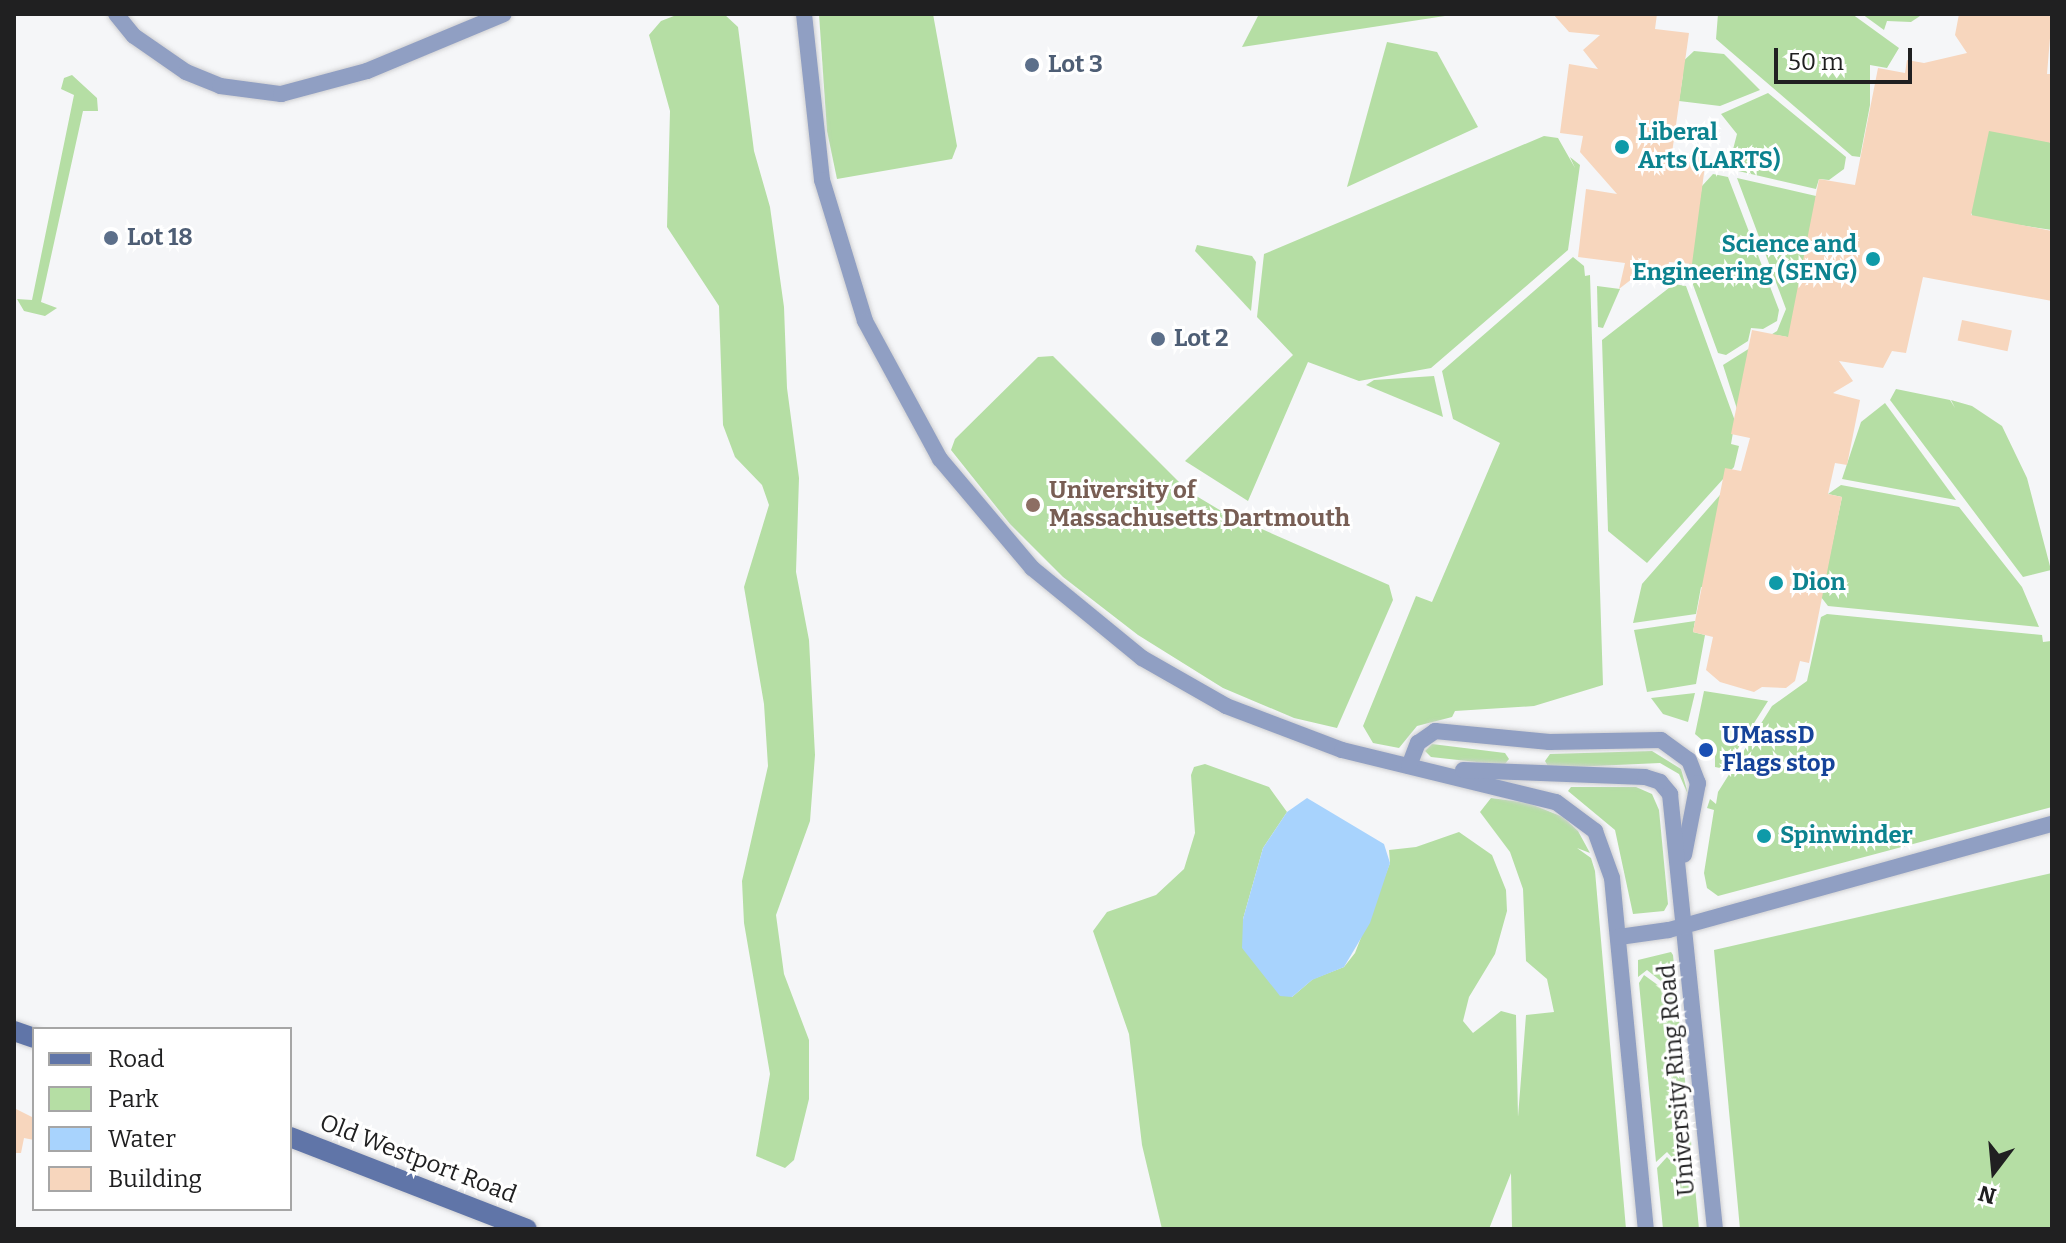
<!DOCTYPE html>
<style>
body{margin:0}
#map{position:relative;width:2066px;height:1243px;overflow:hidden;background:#f5f6f8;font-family:Bitter,serif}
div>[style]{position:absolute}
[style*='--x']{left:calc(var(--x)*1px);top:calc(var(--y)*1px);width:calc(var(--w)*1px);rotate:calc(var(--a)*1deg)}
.green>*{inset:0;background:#b5dea4}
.water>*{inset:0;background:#a8d3fd}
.building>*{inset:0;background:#f7d6bd;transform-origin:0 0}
.roads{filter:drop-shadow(0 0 2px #cfcfd1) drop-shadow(0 0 2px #cfcfd1)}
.minor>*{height:16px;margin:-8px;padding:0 8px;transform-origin:8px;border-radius:8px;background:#909fc3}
.secondary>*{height:20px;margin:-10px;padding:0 10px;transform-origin:10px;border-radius:10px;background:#6075a8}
.dots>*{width:22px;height:22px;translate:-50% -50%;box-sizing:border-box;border:4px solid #fff;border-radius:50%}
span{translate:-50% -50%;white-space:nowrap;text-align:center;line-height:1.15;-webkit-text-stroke:6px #fff;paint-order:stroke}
.service-label{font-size:24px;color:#4e5e75;font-weight:700}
.left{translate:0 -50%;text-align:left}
.culture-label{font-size:24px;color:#0d838f;font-weight:700}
.right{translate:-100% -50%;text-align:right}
.education-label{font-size:24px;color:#785e54;font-weight:700}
.transit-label{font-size:24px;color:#164399;font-weight:700}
.street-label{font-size:24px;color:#202021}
.frame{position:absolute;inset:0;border:16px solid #202021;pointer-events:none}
.legend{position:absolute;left:32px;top:1027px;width:260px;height:184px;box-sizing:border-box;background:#fff;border:2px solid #a6a6a6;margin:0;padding:10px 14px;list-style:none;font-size:24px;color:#202021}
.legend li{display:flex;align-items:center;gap:16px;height:40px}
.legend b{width:40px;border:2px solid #a6a6a6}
.north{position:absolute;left:1954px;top:1131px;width:80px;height:80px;-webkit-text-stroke:6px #fff;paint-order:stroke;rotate:196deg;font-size:22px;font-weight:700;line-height:32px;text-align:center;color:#202021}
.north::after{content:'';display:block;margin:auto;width:28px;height:36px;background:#202021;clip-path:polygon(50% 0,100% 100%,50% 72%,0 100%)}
.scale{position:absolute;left:1774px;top:48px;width:138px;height:36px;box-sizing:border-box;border:4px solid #202021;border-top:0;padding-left:10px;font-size:24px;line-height:28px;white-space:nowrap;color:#202021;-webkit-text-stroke:6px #fff;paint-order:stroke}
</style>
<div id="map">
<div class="green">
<div style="clip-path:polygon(679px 14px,724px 14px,738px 27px,754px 151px,770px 207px,784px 307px,787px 388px,799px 478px,796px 572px,809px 640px,815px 755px,810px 821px,776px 915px,784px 974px,809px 1040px,809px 1099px,794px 1160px,785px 1168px,756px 1156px,770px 1074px,744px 923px,742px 881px,768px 766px,764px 704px,744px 587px,769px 505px,762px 485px,735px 457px,723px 425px,719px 306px,667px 227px,670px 111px,649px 35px,661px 21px)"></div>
<div style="clip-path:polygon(819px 14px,933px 14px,957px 146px,952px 159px,837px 179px,827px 131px)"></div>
<div style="clip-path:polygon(1259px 14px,1458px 14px,1242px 47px)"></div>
<div style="clip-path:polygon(1718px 14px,1852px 14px,1899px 48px,1887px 68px,1870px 65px,1870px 105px,1860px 157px,1852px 156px,1716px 39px)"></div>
<div style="clip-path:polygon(1862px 14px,1923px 14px,1911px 22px,1887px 21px,1884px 30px)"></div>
<div style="clip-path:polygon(1387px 42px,1437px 52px,1478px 127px,1347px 187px)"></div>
<div style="clip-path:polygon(1694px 51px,1724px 54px,1760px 90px,1720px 106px,1679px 101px,1683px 74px,1676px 68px)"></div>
<div style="clip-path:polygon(72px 75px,97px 98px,98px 111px,83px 111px,41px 302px,57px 308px,45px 316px,24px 311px,17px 299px,32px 300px,74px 95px,61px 89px,64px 78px)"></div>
<div style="clip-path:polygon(1768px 93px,1846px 157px,1844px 169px,1829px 180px,1819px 179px,1816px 189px,1734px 170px,1730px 161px,1737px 134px,1721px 114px)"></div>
<div style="clip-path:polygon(1981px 122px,2052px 143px,2052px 230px,1973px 218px,1969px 207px,1979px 176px)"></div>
<div style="clip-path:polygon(1544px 136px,1558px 138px,1575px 168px,1570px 157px,1580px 165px,1568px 250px,1431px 368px,1359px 381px,1308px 362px,1248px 501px,1185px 461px,1293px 355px,1257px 317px,1264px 254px)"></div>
<div style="clip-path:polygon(1713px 174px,1728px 177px,1779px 310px,1777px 321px,1763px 329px,1751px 328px,1748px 341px,1726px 355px,1718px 353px,1688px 271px,1702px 186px)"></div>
<div style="clip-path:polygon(1737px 178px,1816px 196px,1803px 340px,1776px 335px,1737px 409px,1723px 365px,1777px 331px,1786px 309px)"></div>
<div style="clip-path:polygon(1197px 245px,1252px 256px,1256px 262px,1251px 311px,1195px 251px)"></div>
<div style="clip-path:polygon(1573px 257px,1584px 266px,1585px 276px,1590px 275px,1603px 685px,1534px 706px,1455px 711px,1452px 717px,1417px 726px,1399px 748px,1373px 743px,1363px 726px,1416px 596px,1432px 602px,1500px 443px,1453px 419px,1442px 371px)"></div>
<div style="clip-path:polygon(1674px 284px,1686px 286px,1735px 421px,1731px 444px,1739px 446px,1734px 467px,1647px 563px,1608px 531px,1602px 340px)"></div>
<div style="clip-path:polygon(1597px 286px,1620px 289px,1603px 328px,1598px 327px)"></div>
<div style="clip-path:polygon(1053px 356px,1188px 491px,1223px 512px,1389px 585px,1393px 600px,1337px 728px,1294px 718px,1223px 688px,1138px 635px,1063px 577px,1010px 524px,951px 450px,955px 439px,1038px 357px)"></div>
<div style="clip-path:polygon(1434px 376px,1443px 417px,1366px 385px,1374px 380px)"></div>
<div style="clip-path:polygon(1896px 389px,1950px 400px,1955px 408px,1951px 400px,1972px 406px,2002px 426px,2027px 478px,2051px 570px,2023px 577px,1890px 400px)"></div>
<div style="clip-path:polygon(1885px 403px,1956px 500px,1842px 479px,1861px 422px)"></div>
<div style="clip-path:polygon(1741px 471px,1718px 590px,1701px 587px,1696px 614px,1633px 623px,1642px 584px)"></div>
<div style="clip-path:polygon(1841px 485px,1959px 507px,2022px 587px,2039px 627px,1828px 606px,1821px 597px,1842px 497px,1828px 494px)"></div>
<div style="clip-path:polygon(1827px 614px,2042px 635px,2043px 642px,2051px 641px,2052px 807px,1718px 896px,1707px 888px,1704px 873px,1714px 810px,1707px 808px,1710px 799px,1716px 804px,1718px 792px,1772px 706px,1807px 681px,1821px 617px)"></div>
<div style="clip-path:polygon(1695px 621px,1693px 632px,1705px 635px,1696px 684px,1647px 692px,1634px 630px)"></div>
<div style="clip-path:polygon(1704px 691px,1768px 701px,1725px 769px,1715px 767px,1715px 751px,1695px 734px)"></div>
<div style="clip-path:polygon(1695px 693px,1688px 722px,1663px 714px,1651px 698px)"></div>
<div style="clip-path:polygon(1432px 744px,1505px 753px,1509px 759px,1504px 765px,1431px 757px,1425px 751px)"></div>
<div style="clip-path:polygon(1652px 751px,1681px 769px,1689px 797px,1679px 774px,1660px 763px,1573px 767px,1548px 766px,1545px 761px,1550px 754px)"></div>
<div style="clip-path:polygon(1205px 764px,1269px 787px,1287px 812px,1263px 848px,1243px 919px,1292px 997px,1313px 979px,1344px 967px,1355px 953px,1390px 863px,1389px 850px,1416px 847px,1459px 832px,1492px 855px,1506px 890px,1507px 911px,1495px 954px,1469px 997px,1463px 1021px,1473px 1033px,1501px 1011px,1516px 1015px,1518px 1117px,1526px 1015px,1554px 1012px,1547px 979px,1526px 961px,1523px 889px,1510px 852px,1480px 812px,1491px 798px,1528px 803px,1563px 817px,1578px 831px,1590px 853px,1577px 848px,1591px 858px,1595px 871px,1626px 1229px,1512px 1229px,1511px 1173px,1489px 1229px,1162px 1229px,1142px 1145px,1129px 1034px,1093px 931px,1107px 912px,1156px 895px,1184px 869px,1195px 833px,1191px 775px,1194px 767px)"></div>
<div style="clip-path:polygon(1571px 787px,1636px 787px,1652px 794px,1659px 810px,1668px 904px,1664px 911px,1633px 914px,1615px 830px,1568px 791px)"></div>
<div style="clip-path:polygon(2052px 873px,2052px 1229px,1740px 1229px,1714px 950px)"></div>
<div style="clip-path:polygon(1671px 952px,1673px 955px,1677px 994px,1647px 970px,1638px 977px,1638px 960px)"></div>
<div style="clip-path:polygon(1644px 975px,1677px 999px,1695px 1182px,1667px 1152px,1656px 1162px,1639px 983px)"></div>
<div style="clip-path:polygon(1667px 1157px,1695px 1187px,1699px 1229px,1663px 1229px,1657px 1168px)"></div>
</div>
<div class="water">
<div style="clip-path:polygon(1307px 798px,1384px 844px,1390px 863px,1370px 923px,1344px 967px,1312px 980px,1292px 997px,1280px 996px,1242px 948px,1243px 919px,1263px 848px,1287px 812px)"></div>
</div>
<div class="building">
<div style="clip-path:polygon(1553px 14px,1657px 14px,1655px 29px,1689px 33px,1672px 153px,1706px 158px,1692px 264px,1669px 262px,1666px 279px,1637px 275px,1619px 289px,1625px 263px,1578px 257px,1586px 189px,1617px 194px,1580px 152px,1583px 136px,1560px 133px,1569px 64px,1598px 69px,1583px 50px,1600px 35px,1569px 32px)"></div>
<div style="clip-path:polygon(1959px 14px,2052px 14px,2047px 74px,2052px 74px,2052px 143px,1989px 131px,1971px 215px,2052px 231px,2052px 301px,1923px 277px,1906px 353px,1892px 351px,1883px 368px,1839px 361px,1853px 381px,1833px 393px,1860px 400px,1847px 465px,1835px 463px,1828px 494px,1842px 497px,1809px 663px,1800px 661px,1795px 681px,1786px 688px,1762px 687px,1754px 692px,1720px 682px,1706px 670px,1713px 637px,1693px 632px,1725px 468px,1741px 471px,1750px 438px,1731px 434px,1752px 330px,1788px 337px,1819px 179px,1855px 185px,1878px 68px,1905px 73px,1907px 60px,1924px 63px,1967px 53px,1955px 35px)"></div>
<div style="left:1962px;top:320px;width:51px;height:21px;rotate:12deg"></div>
<div style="clip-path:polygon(14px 1108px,34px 1118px,34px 1140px,24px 1138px,21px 1153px,14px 1153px)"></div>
</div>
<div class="roads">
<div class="minor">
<div style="--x:116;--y:14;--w:28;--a:51"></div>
<div style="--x:134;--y:36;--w:63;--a:34.7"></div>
<div style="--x:186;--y:72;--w:37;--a:22"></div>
<div style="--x:220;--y:86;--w:62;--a:7.5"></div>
<div style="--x:281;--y:94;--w:89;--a:-15"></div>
<div style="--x:367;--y:71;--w:148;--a:-22.6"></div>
<div style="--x:804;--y:14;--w:167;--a:83.8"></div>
<div style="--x:822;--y:180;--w:147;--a:73"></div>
<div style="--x:865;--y:321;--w:157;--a:61.5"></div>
<div style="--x:940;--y:459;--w:143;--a:49.8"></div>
<div style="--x:1032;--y:568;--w:142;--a:39.3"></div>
<div style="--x:1142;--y:658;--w:97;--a:29.7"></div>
<div style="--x:1226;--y:706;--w:124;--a:20.8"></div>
<div style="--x:1342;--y:750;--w:220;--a:13.7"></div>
<div style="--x:1556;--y:802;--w:49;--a:36.6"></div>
<div style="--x:1595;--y:831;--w:50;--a:70.1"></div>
<div style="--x:1612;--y:878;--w:353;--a:84.5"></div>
<div style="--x:1409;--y:766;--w:25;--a:-69"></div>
<div style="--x:1418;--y:743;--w:21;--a:-35"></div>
<div style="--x:1435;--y:731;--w:115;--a:5.5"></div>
<div style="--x:1549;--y:742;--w:112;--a:-1"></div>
<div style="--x:1661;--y:740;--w:34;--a:36"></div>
<div style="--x:1689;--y:760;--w:25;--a:69"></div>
<div style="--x:1698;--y:783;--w:73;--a:101"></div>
<div style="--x:1463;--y:770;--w:182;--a:2.2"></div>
<div style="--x:1645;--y:777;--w:16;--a:18"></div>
<div style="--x:1660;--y:782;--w:16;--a:50"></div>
<div style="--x:1670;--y:794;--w:437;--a:84.1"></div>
<div style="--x:1619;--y:937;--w:50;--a:-8"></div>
<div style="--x:1669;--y:930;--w:397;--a:-15.5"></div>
</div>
<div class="secondary">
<div style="--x:14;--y:1031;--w:21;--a:19"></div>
<div style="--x:290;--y:1137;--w:254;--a:21.2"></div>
</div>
</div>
<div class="dots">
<div style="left:1032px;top:65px;background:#5c6f8a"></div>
<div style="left:1622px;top:147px;background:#0f9aa8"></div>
<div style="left:111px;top:238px;background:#5c6f8a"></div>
<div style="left:1873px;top:259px;background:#0f9aa8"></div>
<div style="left:1158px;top:339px;background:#5c6f8a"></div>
<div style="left:1033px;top:505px;background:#8d6e63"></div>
<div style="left:1776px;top:583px;background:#0f9aa8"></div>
<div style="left:1706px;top:750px;background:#1a4fb4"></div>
<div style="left:1764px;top:836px;background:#0f9aa8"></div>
</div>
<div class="service-label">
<span class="left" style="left:1048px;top:65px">Lot 3</span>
<span class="left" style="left:127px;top:238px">Lot 18</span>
<span class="left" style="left:1174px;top:339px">Lot 2</span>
</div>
<div class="culture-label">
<span class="left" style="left:1638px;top:147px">Liberal<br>Arts (LARTS)</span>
<span class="right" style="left:1857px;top:259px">Science and<br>Engineering (SENG)</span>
<span class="left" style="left:1792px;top:583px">Dion</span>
<span class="left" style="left:1780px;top:836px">Spinwinder</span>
</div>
<div class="education-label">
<span class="left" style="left:1049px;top:505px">University of<br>Massachusetts Dartmouth</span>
</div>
<div class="transit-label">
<span class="left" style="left:1722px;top:750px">UMassD<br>Flags stop</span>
</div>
<div class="street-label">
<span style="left:1677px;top:1080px;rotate:-95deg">University Ring Road</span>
<span style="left:418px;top:1159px;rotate:21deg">Old Westport Road</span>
</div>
<div class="frame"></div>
<ul class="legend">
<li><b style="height:10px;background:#6075a8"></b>Road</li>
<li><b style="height:22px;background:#b5dea4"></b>Park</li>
<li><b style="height:22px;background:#a8d3fd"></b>Water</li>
<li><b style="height:22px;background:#f7d6bd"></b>Building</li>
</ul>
<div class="north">N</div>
<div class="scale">50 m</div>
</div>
